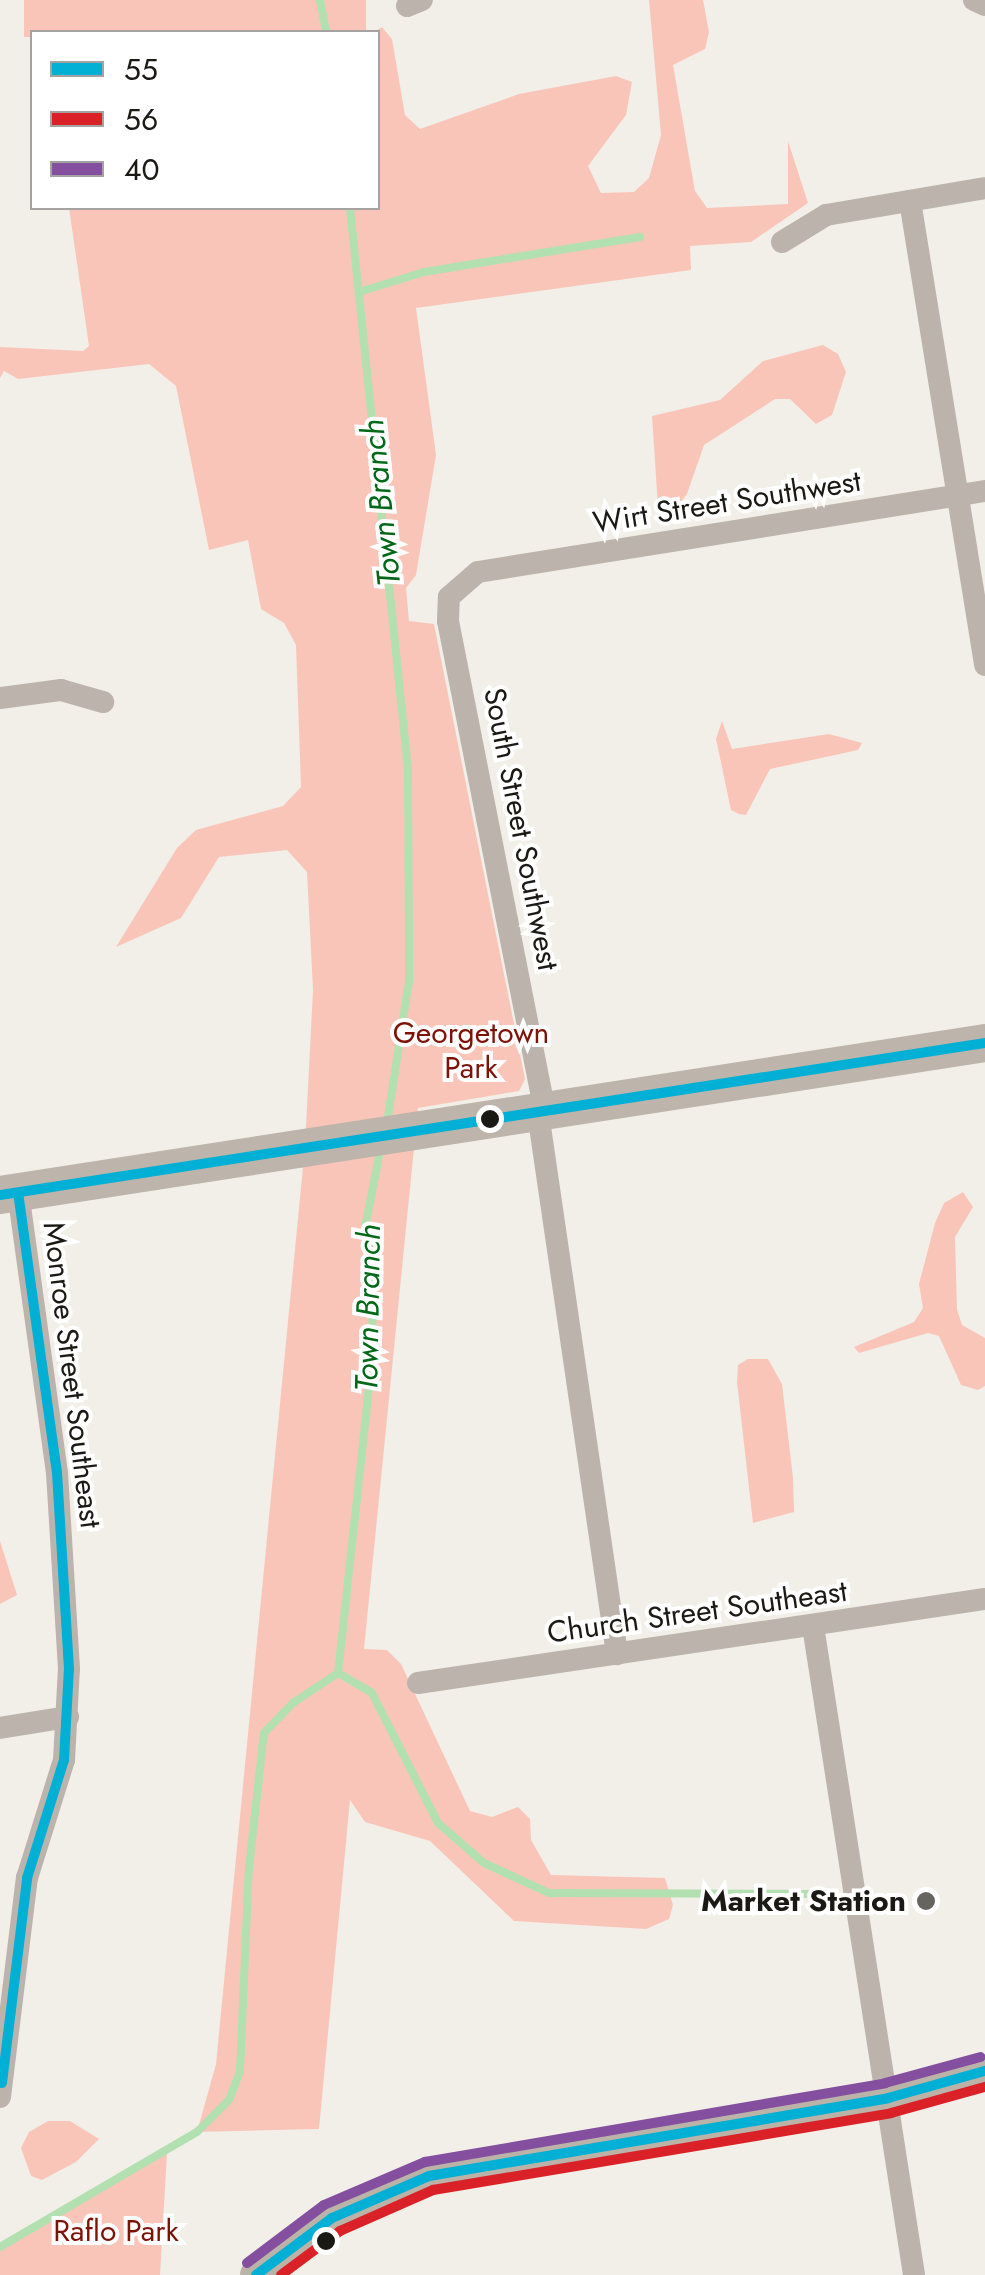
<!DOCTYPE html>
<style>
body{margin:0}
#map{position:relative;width:985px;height:2275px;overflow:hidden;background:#f2efe8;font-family:Jost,sans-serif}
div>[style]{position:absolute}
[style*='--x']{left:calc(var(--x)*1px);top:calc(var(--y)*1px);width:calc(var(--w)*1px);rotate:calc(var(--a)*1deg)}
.green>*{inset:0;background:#f9c5b9;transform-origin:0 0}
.stream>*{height:8px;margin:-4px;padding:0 4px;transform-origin:4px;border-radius:4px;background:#b3e0b0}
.street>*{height:22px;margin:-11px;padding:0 11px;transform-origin:11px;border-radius:11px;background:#bcb4ac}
.secondary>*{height:32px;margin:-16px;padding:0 16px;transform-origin:16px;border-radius:16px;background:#bbb3a8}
.primary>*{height:38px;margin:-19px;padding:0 19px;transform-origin:19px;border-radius:19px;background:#bdb4ab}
.bus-1>*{height:10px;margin:-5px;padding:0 5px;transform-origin:5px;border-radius:5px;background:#01b0d4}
.bus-2>*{height:10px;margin:-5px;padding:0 5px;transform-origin:5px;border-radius:5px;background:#da2128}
.bus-3>*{height:10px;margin:-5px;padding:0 5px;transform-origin:5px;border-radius:5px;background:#844f9f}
.dots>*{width:28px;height:28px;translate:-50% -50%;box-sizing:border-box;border:5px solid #fff;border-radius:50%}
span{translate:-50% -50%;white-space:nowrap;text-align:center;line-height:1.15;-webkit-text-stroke:8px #fff;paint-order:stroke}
.street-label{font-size:30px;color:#1b1914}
.park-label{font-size:30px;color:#7d1207}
.poi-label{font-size:30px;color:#1b1914;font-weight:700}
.right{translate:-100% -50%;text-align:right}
.water-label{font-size:32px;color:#016817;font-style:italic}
.legend{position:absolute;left:30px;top:30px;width:350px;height:180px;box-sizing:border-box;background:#fff;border:2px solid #a4a3a1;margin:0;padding:12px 18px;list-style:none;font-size:30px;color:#1b1914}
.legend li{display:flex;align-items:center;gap:20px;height:50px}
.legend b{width:50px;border:2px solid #a4a3a1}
</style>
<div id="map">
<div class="green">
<div style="left:24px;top:0;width:342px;height:37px"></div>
<div style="clip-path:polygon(649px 0,703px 0,709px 32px,705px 49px,673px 65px,695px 191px,707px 208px,788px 204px,788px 141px,808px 203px,751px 242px,690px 246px,691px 270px,416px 308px,436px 455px,416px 575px,406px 588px,409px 621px,434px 624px,525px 1079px,519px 1091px,418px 1108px,364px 1649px,387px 1650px,401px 1664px,470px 1811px,492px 1817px,518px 1807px,530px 1819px,531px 1840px,551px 1875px,665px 1878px,673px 1905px,669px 1919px,646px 1929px,514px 1921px,430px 1841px,365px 1822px,350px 1800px,319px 2129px,197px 2132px,216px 2064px,305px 1146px,313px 990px,307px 872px,287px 850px,219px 857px,181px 918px,116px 947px,177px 848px,196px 830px,283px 806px,301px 787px,296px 645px,284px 623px,261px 609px,248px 540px,209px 550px,176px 386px,149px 364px,18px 379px,4px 371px,0 378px,0 347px,83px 351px,89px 346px,69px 208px,378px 208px,374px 32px,382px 27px,392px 39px,405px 115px,420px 129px,519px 94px,616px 76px,632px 82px,626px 115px,588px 166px,601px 193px,634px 192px,649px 178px,661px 135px)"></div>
<div style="clip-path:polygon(823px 345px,838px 354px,846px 372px,832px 415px,816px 424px,790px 399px,775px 399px,704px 445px,687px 494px,679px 504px,658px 507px,652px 416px,720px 400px,763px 361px)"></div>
<div style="clip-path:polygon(722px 721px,732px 749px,829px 734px,862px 743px,858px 750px,770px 769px,746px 815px,739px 814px,731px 810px,716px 739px)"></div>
<div style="clip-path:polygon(963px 1192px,973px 1207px,955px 1237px,957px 1309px,962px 1325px,985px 1338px,985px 1386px,978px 1390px,961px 1385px,939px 1336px,928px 1333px,859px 1353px,854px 1347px,914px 1322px,923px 1308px,919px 1284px,935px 1223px,944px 1203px)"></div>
<div style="clip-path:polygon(748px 1359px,768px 1359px,782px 1384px,793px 1478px,794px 1512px,753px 1523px,737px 1382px,738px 1365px)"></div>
<div style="clip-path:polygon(0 1541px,17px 1595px,0 1604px)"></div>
<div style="clip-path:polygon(48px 2121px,70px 2121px,99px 2139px,76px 2162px,42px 2180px,31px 2176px,21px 2148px,29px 2132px)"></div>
<div style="clip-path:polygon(167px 2153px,160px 2275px,0 2275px,0 2247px)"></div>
</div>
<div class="stream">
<div style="--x:320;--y:0;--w:33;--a:79"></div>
<div style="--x:350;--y:208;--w:564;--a:84.1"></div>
<div style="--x:408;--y:769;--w:212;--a:89.7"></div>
<div style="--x:409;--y:981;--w:144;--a:98.8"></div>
<div style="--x:359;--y:292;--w:68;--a:-17.1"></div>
<div style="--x:424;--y:272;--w:219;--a:-9.2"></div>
<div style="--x:338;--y:1673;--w:39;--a:30"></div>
<div style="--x:372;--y:1693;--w:146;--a:63.1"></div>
<div style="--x:438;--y:1823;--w:61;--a:41"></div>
<div style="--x:484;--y:1863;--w:72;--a:24.8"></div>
<div style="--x:549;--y:1893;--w:276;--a:0.2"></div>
<div style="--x:0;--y:2247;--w:228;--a:-30.3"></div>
<div style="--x:197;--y:2132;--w:45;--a:-45"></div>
<div style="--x:229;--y:2100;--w:31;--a:-69"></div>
<div style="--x:240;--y:2071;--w:203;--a:-87.5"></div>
<div style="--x:249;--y:1868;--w:136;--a:-83.7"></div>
<div style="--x:264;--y:1733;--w:42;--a:-46"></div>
<div style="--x:293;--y:1703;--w:54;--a:-33.7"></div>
<div style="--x:338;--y:1673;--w:305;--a:-83.8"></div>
<div style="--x:371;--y:1370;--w:96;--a:-88.2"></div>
<div style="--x:374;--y:1274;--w:47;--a:-101.1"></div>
<div style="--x:365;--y:1228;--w:84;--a:-79"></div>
</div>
<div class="street">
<div style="--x:974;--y:0;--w:12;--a:24"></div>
<div style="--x:407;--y:6;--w:16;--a:-22"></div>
<div style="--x:910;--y:201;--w:470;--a:80.8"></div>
<div style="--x:782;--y:242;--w:52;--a:-31.5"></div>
<div style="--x:826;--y:215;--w:161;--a:-9.6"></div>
<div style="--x:0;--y:698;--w:62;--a:-7.5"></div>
<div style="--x:61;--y:690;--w:44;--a:15.9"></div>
<div style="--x:545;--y:1112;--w:500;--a:-101.18"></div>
<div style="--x:448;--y:621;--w:24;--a:-88"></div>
<div style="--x:449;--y:597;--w:38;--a:-41"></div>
<div style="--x:478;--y:572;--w:513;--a:-9.08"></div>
<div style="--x:538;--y:1113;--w:547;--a:81.69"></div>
<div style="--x:813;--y:1626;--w:657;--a:81.15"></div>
<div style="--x:418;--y:1683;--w:573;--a:-8.43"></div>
<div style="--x:0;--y:1728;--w:69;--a:-9.2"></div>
<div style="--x:0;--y:2097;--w:221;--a:-83"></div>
<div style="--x:27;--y:1878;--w:124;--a:-72.6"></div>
<div style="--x:64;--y:1760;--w:91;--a:-86.9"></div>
<div style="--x:69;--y:1669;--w:196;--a:-93.5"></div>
<div style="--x:57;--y:1473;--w:283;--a:-97.9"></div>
</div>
<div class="secondary">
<div style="--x:256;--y:2275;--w:95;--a:-36.9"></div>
<div style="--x:332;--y:2218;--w:106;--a:-23.4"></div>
<div style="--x:429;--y:2176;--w:466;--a:-9.6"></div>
<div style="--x:888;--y:2098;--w:101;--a:-15.6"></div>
</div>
<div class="primary">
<div style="--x:0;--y:1195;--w:997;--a:-8.77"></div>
</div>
<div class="bus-1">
<div style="--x:0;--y:1195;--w:997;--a:-8.77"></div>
<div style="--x:2;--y:2083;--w:207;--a:-83"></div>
<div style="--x:27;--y:1878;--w:124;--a:-72.6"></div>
<div style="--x:64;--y:1760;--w:91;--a:-86.9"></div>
<div style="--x:69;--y:1669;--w:196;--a:-93.5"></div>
<div style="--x:57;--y:1473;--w:283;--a:-97.9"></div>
<div style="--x:256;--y:2275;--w:95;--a:-36.9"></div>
<div style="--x:332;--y:2218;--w:106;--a:-23.4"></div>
<div style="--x:429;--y:2176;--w:466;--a:-9.6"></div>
<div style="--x:888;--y:2098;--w:101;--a:-15.6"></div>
</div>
<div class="bus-2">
<div style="--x:281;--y:2275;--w:74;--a:-36.7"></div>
<div style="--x:340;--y:2231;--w:102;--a:-23.8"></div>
<div style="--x:433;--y:2190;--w:464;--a:-9.5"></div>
<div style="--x:891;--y:2113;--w:98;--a:-15.5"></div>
</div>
<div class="bus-3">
<div style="--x:247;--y:2263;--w:96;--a:-37"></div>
<div style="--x:324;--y:2205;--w:110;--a:-23.1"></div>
<div style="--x:425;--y:2162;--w:467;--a:-9.7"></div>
<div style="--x:885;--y:2083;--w:99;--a:-15.2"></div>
</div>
<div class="dots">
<div style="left:490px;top:1119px;background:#1b1914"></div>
<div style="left:926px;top:1901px;background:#66645e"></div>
<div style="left:326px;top:2241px;background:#1b1914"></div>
</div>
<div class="street-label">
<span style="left:727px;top:502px;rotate:-9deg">Wirt Street Southwest</span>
<span style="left:521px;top:829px;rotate:79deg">South Street Southwest</span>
<span style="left:72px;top:1375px;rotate:83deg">Monroe Street Southeast</span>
<span style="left:697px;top:1612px;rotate:-8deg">Church Street Southeast</span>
</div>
<div class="park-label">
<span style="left:471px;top:1050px">Georgetown<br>Park</span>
<span style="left:116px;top:2231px">Raflo Park</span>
</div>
<div class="poi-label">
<span class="right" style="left:906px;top:1901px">Market Station</span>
</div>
<div class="water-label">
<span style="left:381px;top:503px;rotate:-96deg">Town Branch</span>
<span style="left:368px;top:1308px;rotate:-89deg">Town Branch</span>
</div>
<ul class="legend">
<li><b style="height:12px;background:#01b0d4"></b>55</li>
<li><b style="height:12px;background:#da2128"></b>56</li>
<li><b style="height:12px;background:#844f9f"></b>40</li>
</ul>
</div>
